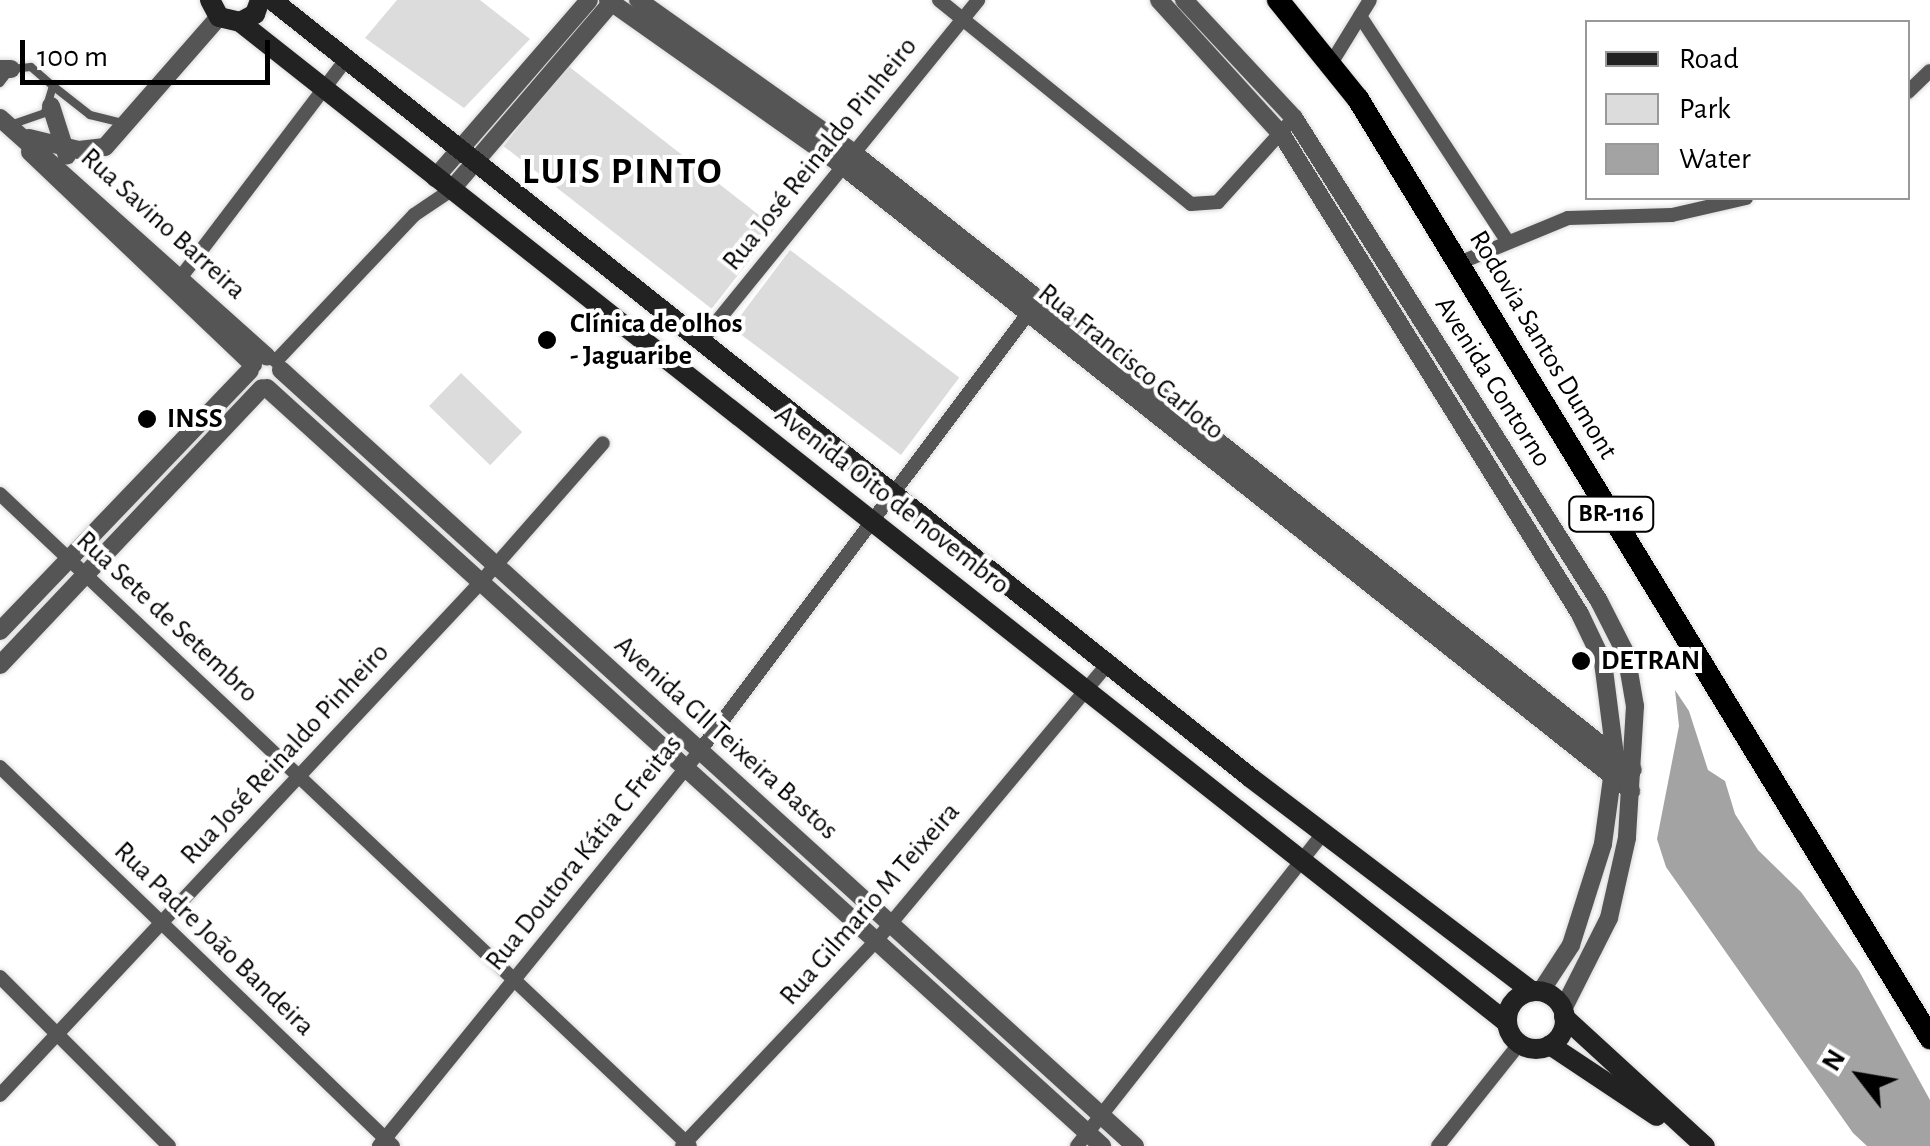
<!DOCTYPE html>
<meta charset="utf-8">
<style>
body{margin:0}
#map{position:relative;width:1930px;height:1146px;overflow:hidden;background:#fff;font-family:"Alegreya Sans",sans-serif}
div>[style]{position:absolute}
[style*='--x']{left:calc(var(--x)*1px);top:calc(var(--y)*1px);width:calc(var(--w)*1px);rotate:calc(var(--a)*1deg)}
.green>*{inset:0;background:#dcdcdc;transform-origin:0 0}
.water>*{inset:0;background:#a3a3a3}
.roads{filter:drop-shadow(0 0 2px #dbdbdb) drop-shadow(0 0 2px #dbdbdb)}
.service>*{height:8px;margin:-4px;padding:0 4px;transform-origin:4px;border-radius:4px;background:#555}
.minor>*{height:14px;margin:-7px;padding:0 7px;transform-origin:7px;border-radius:7px;background:#555}
.tertiary>*{height:18px;margin:-9px;padding:0 9px;transform-origin:9px;border-radius:9px;background:#555}
.secondary>*{height:20px;margin:-10px;padding:0 10px;transform-origin:10px;border-radius:10px;background:#222}
.secondary>.ring{margin:-10px;padding:0;box-sizing:content-box;background:none;border:20px solid #222;border-radius:50%}
.trunk>*{height:22px;margin:-11px;padding:0 11px;transform-origin:11px;border-radius:11px;background:#000}
.dots>*{width:28px;height:28px;translate:-50% -50%;box-sizing:border-box;border:5px solid #fff;border-radius:50%}
span{translate:-50% -50%;white-space:nowrap;text-align:center;line-height:1.15;-webkit-text-stroke:8px #fff;paint-order:stroke}
.shield-label span{padding:2px 8px;background:#fff;border:2px solid;border-radius:8px;-webkit-text-stroke-width:0}
.shield-label{font-size:25px;color:#000;font-weight:700}
.street-label{font-size:28px;color:#000}
.poi-label{font-size:28px;color:#000;font-weight:700}
.left{translate:0 -50%;text-align:left}
.district-label{font-size:38px;color:#000;font-weight:700;letter-spacing:2.5px}
.legend{position:absolute;left:1585px;top:20px;width:325px;height:180px;box-sizing:border-box;background:#fff;border:2px solid #999;margin:0;padding:12px 18px;list-style:none;font-size:30px;color:#000}
.legend li{display:flex;align-items:center;gap:20px;height:50px}
.legend b{width:50px;border:2px solid #999}
.north{position:absolute;left:1810px;top:1026px;width:100px;height:100px;-webkit-text-stroke:8px #fff;paint-order:stroke;rotate:301deg;font-size:28px;font-weight:700;line-height:40px;text-align:center;color:#000}
.north::after{content:'';display:block;margin:auto;width:35px;height:45px;background:#000;clip-path:polygon(50% 0,100% 100%,50% 72%,0 100%)}
.scale{position:absolute;left:20px;top:40px;width:250px;height:45px;box-sizing:border-box;border:5px solid #000;border-top:0;padding-left:12px;font-size:30px;line-height:35px;white-space:nowrap;color:#000;-webkit-text-stroke:8px #fff;paint-order:stroke}
</style>
<div id="map">
<div class="green">
<div style="clip-path:polygon(397px 0,480px 0,530px 39px,464px 108px,365px 38px)"></div>
<div style="left:567px;top:65px;width:264px;height:103px;rotate:38deg"></div>
<div style="left:790px;top:250px;width:212px;height:97px;rotate:37deg"></div>
<div style="left:461px;top:373px;width:85px;height:46px;rotate:44deg"></div>
</div>
<div class="water">
<div style="clip-path:polygon(1675px 690px,1689px 711px,1708px 770px,1725px 781px,1735px 814px,1758px 850px,1801px 892px,1859px 971px,1930px 1100px,1930px 1146px,1867px 1146px,1853px 1133px,1666px 867px,1657px 839px,1679px 726px)"></div>
</div>
<div class="roads">
<div class="service">
<div style="--x:0;--y:83;--w:18;--a:-52"></div>
<div style="--x:11;--y:69;--w:20;--a:-6"></div>
<div style="--x:31;--y:67;--w:29;--a:41"></div>
<div style="--x:53;--y:86;--w:28;--a:107"></div>
<div style="--x:45;--y:113;--w:36;--a:161"></div>
<div style="--x:53;--y:86;--w:47;--a:38.1"></div>
<div style="--x:90;--y:115;--w:33;--a:14"></div>
</div>
<div class="minor">
<div style="--x:939;--y:0;--w:324;--a:39"></div>
<div style="--x:1191;--y:204;--w:27;--a:-4"></div>
<div style="--x:1218;--y:202;--w:113;--a:-47.9"></div>
<div style="--x:1360;--y:16;--w:270;--a:56.8"></div>
<div style="--x:1330;--y:65;--w:76;--a:-58.4"></div>
<div style="--x:1908;--y:92;--w:30;--a:-44"></div>
<div style="--x:1459;--y:263;--w:118;--a:-22.4"></div>
<div style="--x:1568;--y:218;--w:104;--a:-1.7"></div>
<div style="--x:1672;--y:215;--w:76;--a:-12.9"></div>
<div style="--x:181;--y:277;--w:271;--a:-52.8"></div>
<div style="--x:702;--y:340;--w:438;--a:-50.9"></div>
<div style="--x:276;--y:361;--w:201;--a:-46.6"></div>
<div style="--x:414;--y:215;--w:45;--a:-34"></div>
<div style="--x:0;--y:494;--w:949;--a:43.38"></div>
<div style="--x:0;--y:767;--w:546;--a:43.96"></div>
<div style="--x:0;--y:977;--w:239;--a:45"></div>
<div style="--x:0;--y:1095;--w:702;--a:-46.85"></div>
<div style="--x:480;--y:583;--w:186;--a:-48.7"></div>
<div style="--x:379;--y:1146;--w:508;--a:-50.92"></div>
<div style="--x:699;--y:752;--w:556;--a:-53.11"></div>
<div style="--x:682;--y:1146;--w:282;--a:-46.6"></div>
<div style="--x:876;--y:941;--w:361;--a:-50.1"></div>
<div style="--x:1077;--y:1146;--w:398;--a:-51.8"></div>
<div style="--x:1438;--y:1146;--w:130;--a:-51.5"></div>
</div>
<div class="tertiary">
<div style="--x:608;--y:0;--w:278;--a:35.2"></div>
<div style="--x:835;--y:160;--w:1016;--a:38.4"></div>
<div style="--x:638;--y:0;--w:261;--a:35.3"></div>
<div style="--x:851;--y:151;--w:997;--a:38.36"></div>
<div style="--x:1159;--y:0;--w:183;--a:47.7"></div>
<div style="--x:1282;--y:135;--w:564;--a:58.11"></div>
<div style="--x:1580;--y:614;--w:53;--a:64.4"></div>
<div style="--x:1603;--y:662;--w:95;--a:82.7"></div>
<div style="--x:1615;--y:756;--w:89;--a:97.8"></div>
<div style="--x:1603;--y:844;--w:106;--a:107.6"></div>
<div style="--x:1571;--y:945;--w:55;--a:123.1"></div>
<div style="--x:1184;--y:0;--w:161;--a:47"></div>
<div style="--x:1294;--y:118;--w:571;--a:57.73"></div>
<div style="--x:1599;--y:601;--w:59;--a:63"></div>
<div style="--x:1626;--y:654;--w:53;--a:80.2"></div>
<div style="--x:1635;--y:706;--w:132;--a:93.5"></div>
<div style="--x:1627;--y:838;--w:82;--a:102.7"></div>
<div style="--x:1609;--y:918;--w:102;--a:116.8"></div>
<div style="--x:0;--y:69;--w:11;--a:0"></div>
<div style="--x:51;--y:106;--w:52;--a:72.3"></div>
<div style="--x:0;--y:118;--w:358;--a:41.8"></div>
<div style="--x:29;--y:138;--w:51;--a:13.5"></div>
<div style="--x:79;--y:150;--w:26;--a:-7"></div>
<div style="--x:105;--y:147;--w:173;--a:-48.8"></div>
<div style="--x:30;--y:152;--w:308;--a:43.6"></div>
<div style="--x:435;--y:178;--w:235;--a:-49.1"></div>
<div style="--x:451;--y:190;--w:250;--a:-49.4"></div>
<div style="--x:281;--y:370;--w:1154;--a:42.26"></div>
<div style="--x:267;--y:388;--w:1128;--a:42.23"></div>
<div style="--x:0;--y:631;--w:361;--a:-46.2"></div>
<div style="--x:0;--y:665;--w:381;--a:-46.6"></div>
</div>
<div class="secondary">
<div style="--x:210;--y:0;--w:19;--a:62"></div>
<div style="--x:219;--y:17;--w:22;--a:13"></div>
<div style="--x:240;--y:22;--w:17;--a:-28"></div>
<div style="--x:255;--y:14;--w:15;--a:-70"></div>
<div style="--x:272;--y:0;--w:1250;--a:38.47"></div>
<div style="--x:1251;--y:778;--w:353;--a:37.2"></div>
<div style="--x:240;--y:22;--w:1613;--a:38.3"></div>
<div class="ring" style="left:1507px;top:991px;width:38px;height:38px"></div>
<div style="--x:1564;--y:1017;--w:191;--a:42.5"></div>
<div style="--x:1550;--y:1045;--w:128;--a:33.6"></div>
</div>
<div class="trunk">
<div style="--x:1278;--y:0;--w:127;--a:51.1"></div>
<div style="--x:1358;--y:99;--w:1100;--a:58.65"></div>
</div>
</div>
<div class="dots">
<div style="left:547px;top:340px;background:#000"></div>
<div style="left:147px;top:419px;background:#000"></div>
<div style="left:1581px;top:661px;background:#000"></div>
</div>
<div class="shield-label">
<span style="left:1611px;top:514px">BR-116</span>
</div>
<div class="street-label">
<span style="left:820px;top:154px;rotate:-51deg">Rua José Reinaldo Pinheiro</span>
<span style="left:163px;top:224px;rotate:42deg">Rua Savino Barreira</span>
<span style="left:1543px;top:345px;rotate:59deg">Rodovia Santos Dumont</span>
<span style="left:1131px;top:362px;rotate:39deg">Rua Francisco Carloto</span>
<span style="left:1493px;top:382px;rotate:58deg">Avenida Contorno</span>
<span style="left:892px;top:500px;rotate:38deg">Avenida Oito de novembro</span>
<span style="left:167px;top:617px;rotate:43deg">Rua Sete de Setembro</span>
<span style="left:726px;top:738px;rotate:42deg">Avenida GIl Teixeira Bastos</span>
<span style="left:285px;top:754px;rotate:-47deg">Rua José Reinaldo Pinheiro</span>
<span style="left:584px;top:853px;rotate:-51deg">Rua Doutora Kátia C Freitas</span>
<span style="left:870px;top:904px;rotate:-49deg">Rua Gilmario M Teixeira</span>
<span style="left:214px;top:939px;rotate:44deg">Rua Padre João Bandeira</span>
</div>
<div class="poi-label">
<span class="left" style="left:570px;top:340px">Clínica de olhos<br>- Jaguaribe</span>
<span class="left" style="left:167px;top:419px">INSS</span>
<span class="left" style="left:1601px;top:661px">DETRAN</span>
</div>
<div class="district-label">
<span style="left:623px;top:173px">LUIS PINTO</span>
</div>
<ul class="legend">
<li><b style="height:12px;background:#222"></b>Road</li>
<li><b style="height:28px;background:#dcdcdc"></b>Park</li>
<li><b style="height:28px;background:#a3a3a3"></b>Water</li>
</ul>
<div class="north">N</div>
<div class="scale">100 m</div>
</div>
